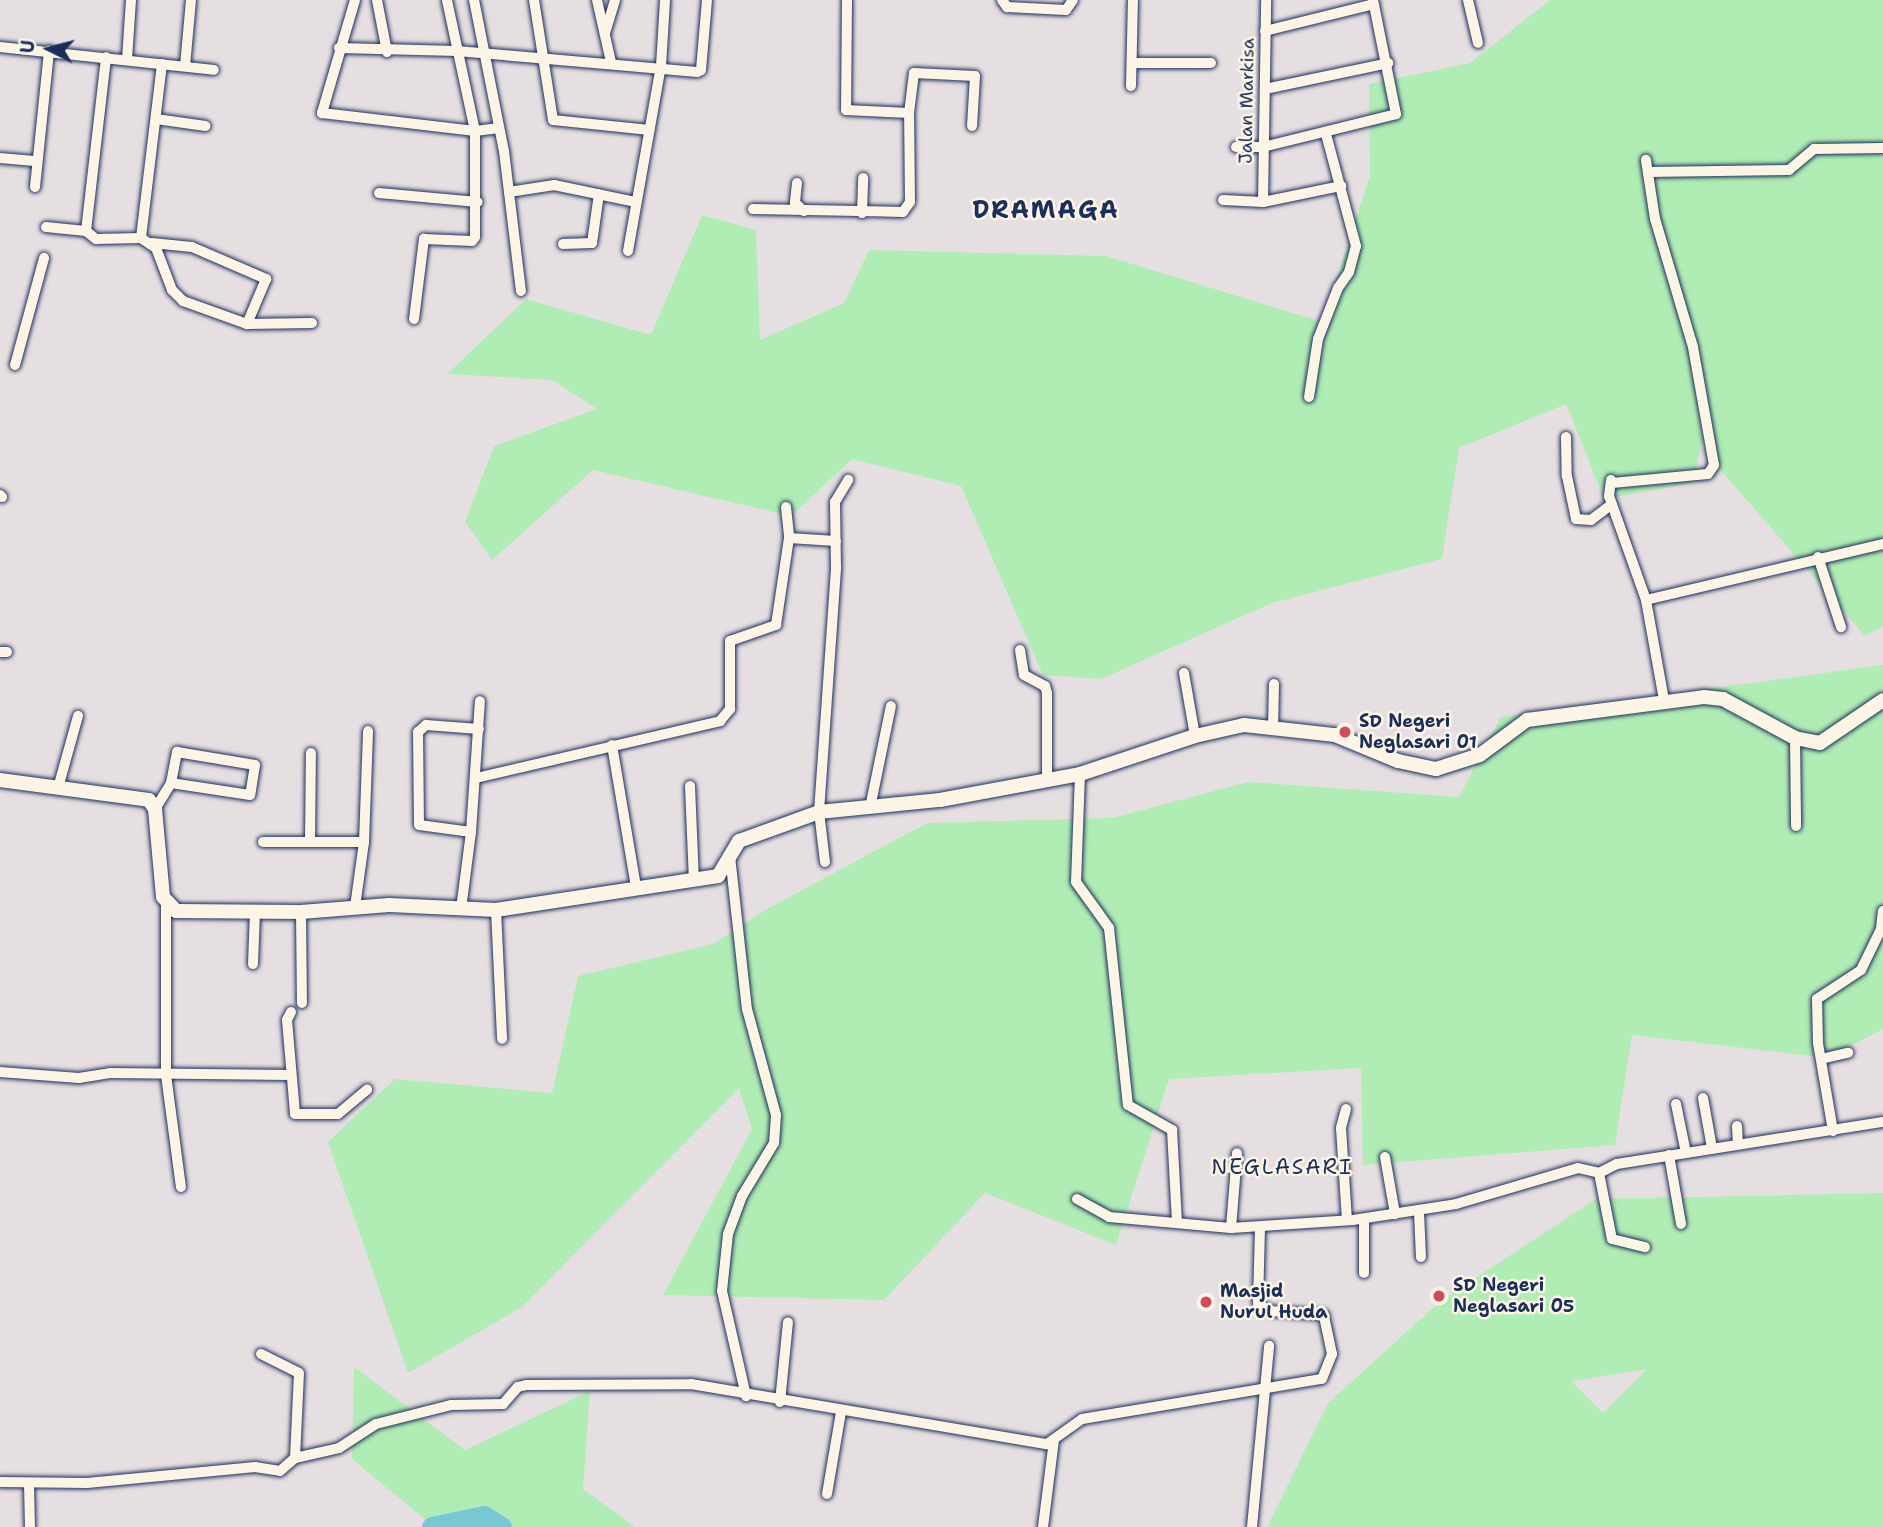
<!DOCTYPE html>
<style>
body{margin:0}
#map{position:relative;width:1883px;height:1527px;overflow:hidden;background:#e6dfe2;font-family:"Shantell Sans",sans-serif}
div>[style]{position:absolute}
[style*='--x']{left:calc(var(--x)*1px);top:calc(var(--y)*1px);width:calc(var(--w)*1px);rotate:calc(var(--a)*1deg)}
.green>*{inset:0;background:#b0edb4}
.river>*{height:21px;margin:-10.5px;padding:0 10.5px;transform-origin:10.5px;border-radius:10.5px;background:#78c8d4}
.roads{filter:drop-shadow(0 0 2px #1b2f5e) drop-shadow(0 0 2px #1b2f5e)}
.minor>*{height:10px;margin:-5px;padding:0 5px;transform-origin:5px;border-radius:5px;background:#fcf5e5}
.tertiary>*{height:14px;margin:-7px;padding:0 7px;transform-origin:7px;border-radius:7px;background:#fcf5e5}
.dots>*{width:19px;height:19px;translate:-50% -50%;box-sizing:border-box;border:4px solid #fcf5e5;border-radius:50%}
span{translate:-50% -50%;white-space:nowrap;text-align:center;line-height:1.15;-webkit-text-stroke:5px #fcf5e5;paint-order:stroke}
.street-label{font-size:18px;color:#1b2f5e}
.poi-label{font-size:18px;color:#1b2f5e;font-weight:700}
.left{translate:0 -50%;text-align:left}
.quarter-label{font-size:21px;color:#1b2f5e;letter-spacing:2px}
.district-label{font-size:24px;color:#1b2f5e;font-weight:700;letter-spacing:2px}
.north{position:absolute;left:14px;top:14px;width:70px;height:70px;-webkit-text-stroke:5px #fcf5e5;paint-order:stroke;rotate:276deg;font-size:19px;font-weight:700;line-height:28px;text-align:center;color:#1b2f5e}
.north::after{content:'';display:block;margin:auto;width:24px;height:32px;background:#1b2f5e;clip-path:polygon(50% 0,100% 100%,50% 72%,0 100%)}
</style>
<div id="map">
<div class="green">
<div style="clip-path:polygon(1550px 0,1883px 0,1883px 626px,1865px 636px,1717px 466px,1703px 437px,1693px 483px,1604px 499px,1566px 404px,1459px 448px,1442px 559px,1272px 603px,1101px 679px,1043px 675px,961px 486px,852px 459px,791px 516px,593px 470px,492px 560px,465px 522px,494px 446px,597px 409px,552px 380px,447px 374px,526px 299px,651px 335px,702px 215px,756px 230px,760px 340px,844px 303px,869px 250px,1106px 256px,1323px 322px,1370px 175px,1369px 84px,1470px 63px)"></div>
<div style="clip-path:polygon(1883px 665px,1883px 1029px,1828px 1058px,1632px 1035px,1615px 1145px,1363px 1165px,1361px 1068px,1169px 1079px,1116px 1245px,985px 1193px,884px 1300px,663px 1295px,752px 1129px,739px 1088px,522px 1307px,408px 1373px,328px 1142px,395px 1079px,552px 1093px,578px 976px,713px 944px,767px 909px,927px 823px,1112px 818px,1248px 782px,1459px 797px,1501px 717px)"></div>
<div style="clip-path:polygon(evenodd,1883px 1193px,1883px 1527px,1267px 1527px,1328px 1403px,1442px 1300px,1596px 1199px,1883px 1193px,1647px 1369px,1603px 1413px,1572px 1382px,1572px 1381px,1647px 1369px)"></div>
<div style="clip-path:polygon(354px 1367px,465px 1450px,590px 1391px,583px 1489px,635px 1527px,434px 1527px,352px 1459px)"></div>
</div>
<div class="river">
<div style="--x:432;--y:1527;--w:53;--a:-11.9"></div>
<div style="--x:484;--y:1516;--w:20;--a:33"></div>
</div>
<div class="roads">
<div class="minor">
<div style="--x:355;--y:0;--w:118;--a:106.3"></div>
<div style="--x:322;--y:113;--w:154;--a:6.7"></div>
<div style="--x:475;--y:131;--w:24;--a:-7"></div>
<div style="--x:377;--y:0;--w:53;--a:79.1"></div>
<div style="--x:474;--y:0;--w:154;--a:78.8"></div>
<div style="--x:504;--y:151;--w:141;--a:83.1"></div>
<div style="--x:534;--y:0;--w:121;--a:81"></div>
<div style="--x:553;--y:120;--w:97;--a:5.9"></div>
<div style="--x:597;--y:0;--w:64;--a:77.3"></div>
<div style="--x:847;--y:0;--w:110;--a:90.5"></div>
<div style="--x:846;--y:110;--w:63;--a:2.7"></div>
<div style="--x:909;--y:113;--w:40;--a:-82.9"></div>
<div style="--x:914;--y:73;--w:61;--a:2.8"></div>
<div style="--x:975;--y:76;--w:50;--a:93.4"></div>
<div style="--x:1002;--y:0;--w:9;--a:54"></div>
<div style="--x:1007;--y:7;--w:59;--a:2.9"></div>
<div style="--x:1066;--y:10;--w:12;--a:-55"></div>
<div style="--x:1468;--y:0;--w:44;--a:76.9"></div>
<div style="--x:1265;--y:31;--w:112;--a:-13.9"></div>
<div style="--x:605;--y:33;--w:34;--a:-73"></div>
<div style="--x:0;--y:47;--w:215;--a:6.1"></div>
<div style="--x:339;--y:48;--w:118;--a:1.5"></div>
<div style="--x:457;--y:51;--w:241;--a:5"></div>
<div style="--x:697;--y:72;--w:4;--a:-27"></div>
<div style="--x:701;--y:70;--w:70;--a:-85.1"></div>
<div style="--x:127;--y:59;--w:59;--a:-86.1"></div>
<div style="--x:1132;--y:63;--w:79;--a:0"></div>
<div style="--x:162;--y:64;--w:175;--a:96.9"></div>
<div style="--x:141;--y:238;--w:18;--a:34"></div>
<div style="--x:156;--y:248;--w:45;--a:69.1"></div>
<div style="--x:172;--y:290;--w:16;--a:45"></div>
<div style="--x:183;--y:301;--w:68;--a:19.8"></div>
<div style="--x:247;--y:324;--w:65;--a:-0.9"></div>
<div style="--x:185;--y:66;--w:66;--a:-84.8"></div>
<div style="--x:1131;--y:86;--w:86;--a:-88.7"></div>
<div style="--x:1265;--y:89;--w:126;--a:-11.9"></div>
<div style="--x:156;--y:119;--w:50;--a:8"></div>
<div style="--x:1236;--y:147;--w:27;--a:0"></div>
<div style="--x:1263;--y:147;--w:137;--a:-13.9"></div>
<div style="--x:1396;--y:114;--w:116;--a:-101.4"></div>
<div style="--x:0;--y:158;--w:37;--a:5"></div>
<div style="--x:1648;--y:172;--w:141;--a:-0.8"></div>
<div style="--x:1789;--y:170;--w:33;--a:-40"></div>
<div style="--x:1814;--y:149;--w:69;--a:-0.8"></div>
<div style="--x:797;--y:183;--w:20;--a:96"></div>
<div style="--x:795;--y:203;--w:12;--a:42"></div>
<div style="--x:35;--y:187;--w:137;--a:-84.1"></div>
<div style="--x:509;--y:192;--w:46;--a:-8.8"></div>
<div style="--x:554;--y:185;--w:84;--a:11.7"></div>
<div style="--x:379;--y:193;--w:99;--a:5.2"></div>
<div style="--x:1223;--y:200;--w:40;--a:2.9"></div>
<div style="--x:1263;--y:202;--w:80;--a:-11.6"></div>
<div style="--x:1263;--y:202;--w:202;--a:-89.1"></div>
<div style="--x:753;--y:209;--w:150;--a:1.1"></div>
<div style="--x:903;--y:212;--w:12;--a:-55"></div>
<div style="--x:910;--y:202;--w:89;--a:-90.6"></div>
<div style="--x:862;--y:213;--w:35;--a:-88"></div>
<div style="--x:46;--y:227;--w:40;--a:5.7"></div>
<div style="--x:86;--y:231;--w:175;--a:-83.4"></div>
<div style="--x:86;--y:231;--w:13;--a:39"></div>
<div style="--x:96;--y:239;--w:45;--a:-1.3"></div>
<div style="--x:152;--y:243;--w:40;--a:5.7"></div>
<div style="--x:192;--y:247;--w:81;--a:23.4"></div>
<div style="--x:266;--y:279;--w:49;--a:112.9"></div>
<div style="--x:563;--y:244;--w:29;--a:-2"></div>
<div style="--x:592;--y:243;--w:49;--a:-81.9"></div>
<div style="--x:628;--y:251;--w:188;--a:-79.9"></div>
<div style="--x:661;--y:66;--w:66;--a:-86.5"></div>
<div style="--x:414;--y:319;--w:81;--a:-82.9"></div>
<div style="--x:424;--y:239;--w:48;--a:2.4"></div>
<div style="--x:472;--y:241;--w:5;--a:-53"></div>
<div style="--x:475;--y:237;--w:106;--a:-90"></div>
<div style="--x:475;--y:131;--w:134;--a:-102.1"></div>
<div style="--x:15;--y:365;--w:111;--a:-74.8"></div>
<div style="--x:1309;--y:397;--w:59;--a:-81.2"></div>
<div style="--x:1318;--y:339;--w:55;--a:-68.6"></div>
<div style="--x:1338;--y:288;--w:19;--a:-55"></div>
<div style="--x:1349;--y:272;--w:27;--a:-75"></div>
<div style="--x:1356;--y:246;--w:116;--a:-105"></div>
<div style="--x:1566;--y:437;--w:39;--a:89"></div>
<div style="--x:1567;--y:476;--w:44;--a:78.2"></div>
<div style="--x:1576;--y:519;--w:15;--a:4"></div>
<div style="--x:1591;--y:520;--w:26;--a:-37"></div>
<div style="--x:1611;--y:480;--w:16;--a:97"></div>
<div style="--x:1609;--y:496;--w:110;--a:70.4"></div>
<div style="--x:1646;--y:600;--w:102;--a:79.8"></div>
<div style="--x:1612;--y:483;--w:96;--a:-5.4"></div>
<div style="--x:1708;--y:474;--w:11;--a:-56"></div>
<div style="--x:1714;--y:465;--w:120;--a:-100.1"></div>
<div style="--x:1693;--y:347;--w:134;--a:-106.5"></div>
<div style="--x:1655;--y:219;--w:60;--a:-98.7"></div>
<div style="--x:0;--y:495;--w:3;--a:45"></div>
<div style="--x:786;--y:507;--w:31;--a:84"></div>
<div style="--x:1818;--y:557;--w:74;--a:71.8"></div>
<div style="--x:1646;--y:600;--w:244;--a:-13.3"></div>
<div style="--x:1020;--y:650;--w:25;--a:81"></div>
<div style="--x:1024;--y:675;--w:24;--a:28"></div>
<div style="--x:1045;--y:686;--w:7;--a:74"></div>
<div style="--x:1047;--y:693;--w:86;--a:90"></div>
<div style="--x:0;--y:652;--w:7;--a:0"></div>
<div style="--x:1184;--y:673;--w:64;--a:80.1"></div>
<div style="--x:1273;--y:728;--w:44;--a:-88.7"></div>
<div style="--x:1795;--y:738;--w:88;--a:89.3"></div>
<div style="--x:612;--y:745;--w:144;--a:80.4"></div>
<div style="--x:1080;--y:774;--w:108;--a:92.1"></div>
<div style="--x:1076;--y:882;--w:57;--a:54.3"></div>
<div style="--x:1109;--y:928;--w:178;--a:83.9"></div>
<div style="--x:1128;--y:1105;--w:51;--a:29.6"></div>
<div style="--x:1172;--y:1130;--w:91;--a:86.9"></div>
<div style="--x:476;--y:778;--w:251;--a:-13.1"></div>
<div style="--x:720;--y:721;--w:16;--a:-50"></div>
<div style="--x:730;--y:709;--w:68;--a:-90"></div>
<div style="--x:730;--y:641;--w:49;--a:-19.2"></div>
<div style="--x:776;--y:625;--w:88;--a:-81.5"></div>
<div style="--x:789;--y:538;--w:47;--a:3.7"></div>
<div style="--x:690;--y:786;--w:95;--a:87.6"></div>
<div style="--x:58;--y:788;--w:75;--a:-74.5"></div>
<div style="--x:870;--y:808;--w:104;--a:-78.4"></div>
<div style="--x:155;--y:809;--w:31;--a:-58"></div>
<div style="--x:171;--y:783;--w:32;--a:-79"></div>
<div style="--x:177;--y:752;--w:79;--a:9.5"></div>
<div style="--x:255;--y:765;--w:30;--a:99"></div>
<div style="--x:250;--y:795;--w:80;--a:-171.4"></div>
<div style="--x:471;--y:832;--w:52;--a:-172.3"></div>
<div style="--x:419;--y:825;--w:93;--a:-90.6"></div>
<div style="--x:418;--y:732;--w:11;--a:-41"></div>
<div style="--x:426;--y:725;--w:53;--a:4.3"></div>
<div style="--x:263;--y:842;--w:101;--a:0"></div>
<div style="--x:310;--y:842;--w:89;--a:-89.4"></div>
<div style="--x:730;--y:856;--w:154;--a:83.7"></div>
<div style="--x:747;--y:1009;--w:110;--a:74.7"></div>
<div style="--x:776;--y:1115;--w:28;--a:94"></div>
<div style="--x:774;--y:1143;--w:62;--a:121.1"></div>
<div style="--x:742;--y:1196;--w:40;--a:110.2"></div>
<div style="--x:728;--y:1234;--w:57;--a:96"></div>
<div style="--x:722;--y:1291;--w:108;--a:77.1"></div>
<div style="--x:825;--y:862;--w:50;--a:-96.8"></div>
<div style="--x:819;--y:812;--w:246;--a:-86"></div>
<div style="--x:836;--y:567;--w:65;--a:-90.9"></div>
<div style="--x:835;--y:502;--w:26;--a:-59"></div>
<div style="--x:166;--y:904;--w:171;--a:90"></div>
<div style="--x:166;--y:1075;--w:113;--a:82.4"></div>
<div style="--x:355;--y:907;--w:66;--a:-82.1"></div>
<div style="--x:364;--y:842;--w:111;--a:-87.9"></div>
<div style="--x:461;--y:909;--w:78;--a:-82.6"></div>
<div style="--x:471;--y:832;--w:131;--a:-86.1"></div>
<div style="--x:496;--y:910;--w:129;--a:87.3"></div>
<div style="--x:301;--y:912;--w:91;--a:89.4"></div>
<div style="--x:253;--y:964;--w:52;--a:-87.8"></div>
<div style="--x:291;--y:1012;--w:9;--a:117"></div>
<div style="--x:287;--y:1020;--w:94;--a:85.1"></div>
<div style="--x:295;--y:1114;--w:43;--a:0"></div>
<div style="--x:338;--y:1114;--w:38;--a:-40"></div>
<div style="--x:1821;--y:1059;--w:28;--a:-13"></div>
<div style="--x:0;--y:1072;--w:79;--a:4.3"></div>
<div style="--x:79;--y:1078;--w:31;--a:-9"></div>
<div style="--x:110;--y:1073;--w:180;--a:0.6"></div>
<div style="--x:1703;--y:1098;--w:51;--a:79.8"></div>
<div style="--x:1676;--y:1104;--w:50;--a:78.5"></div>
<div style="--x:1346;--y:1109;--w:20;--a:105"></div>
<div style="--x:1341;--y:1128;--w:92;--a:86.3"></div>
<div style="--x:1737;--y:1126;--w:18;--a:87"></div>
<div style="--x:1833;--y:1131;--w:89;--a:-99.7"></div>
<div style="--x:1818;--y:1043;--w:44;--a:-91.3"></div>
<div style="--x:1817;--y:999;--w:53;--a:-33.4"></div>
<div style="--x:1861;--y:970;--w:46;--a:-64"></div>
<div style="--x:1881;--y:929;--w:18;--a:-84"></div>
<div style="--x:1669;--y:1155;--w:70;--a:80.1"></div>
<div style="--x:1385;--y:1157;--w:58;--a:80"></div>
<div style="--x:1599;--y:1173;--w:67;--a:78.9"></div>
<div style="--x:1612;--y:1239;--w:34;--a:14"></div>
<div style="--x:1077;--y:1199;--w:37;--a:29"></div>
<div style="--x:1109;--y:1217;--w:122;--a:5.2"></div>
<div style="--x:1231;--y:1228;--w:122;--a:-3.8"></div>
<div style="--x:1353;--y:1220;--w:104;--a:-8.8"></div>
<div style="--x:1456;--y:1204;--w:127;--a:-16.4"></div>
<div style="--x:1578;--y:1168;--w:22;--a:13"></div>
<div style="--x:1599;--y:1173;--w:20;--a:-27"></div>
<div style="--x:1617;--y:1164;--w:269;--a:-9"></div>
<div style="--x:1419;--y:1212;--w:45;--a:87.5"></div>
<div style="--x:1231;--y:1228;--w:75;--a:-85.4"></div>
<div style="--x:1364;--y:1273;--w:54;--a:-90"></div>
<div style="--x:261;--y:1354;--w:42;--a:26.6"></div>
<div style="--x:299;--y:1373;--w:85;--a:92.7"></div>
<div style="--x:780;--y:1402;--w:80;--a:-84.3"></div>
<div style="--x:0;--y:1482;--w:87;--a:0.7"></div>
<div style="--x:87;--y:1483;--w:169;--a:-5.4"></div>
<div style="--x:255;--y:1467;--w:25;--a:9"></div>
<div style="--x:280;--y:1471;--w:20;--a:-41"></div>
<div style="--x:295;--y:1458;--w:45;--a:-12.8"></div>
<div style="--x:339;--y:1448;--w:44;--a:-33"></div>
<div style="--x:376;--y:1424;--w:77;--a:-14.2"></div>
<div style="--x:451;--y:1405;--w:52;--a:-1.1"></div>
<div style="--x:503;--y:1404;--w:23;--a:-49"></div>
<div style="--x:518;--y:1387;--w:9;--a:-13"></div>
<div style="--x:527;--y:1385;--w:164;--a:-0.3"></div>
<div style="--x:691;--y:1384;--w:361;--a:9.6"></div>
<div style="--x:1047;--y:1444;--w:43;--a:-35.5"></div>
<div style="--x:1082;--y:1419;--w:243;--a:-9.5"></div>
<div style="--x:1322;--y:1379;--w:27;--a:-68"></div>
<div style="--x:1332;--y:1354;--w:40;--a:-102"></div>
<div style="--x:1324;--y:1315;--w:54;--a:-175.8"></div>
<div style="--x:1270;--y:1311;--w:14;--a:-150"></div>
<div style="--x:1258;--y:1304;--w:75;--a:-88.5"></div>
<div style="--x:29;--y:1484;--w:43;--a:88.7"></div>
<div style="--x:827;--y:1494;--w:83;--a:-80.3"></div>
<div style="--x:1043;--y:1527;--w:88;--a:-82.8"></div>
<div style="--x:1252;--y:1527;--w:182;--a:-84.6"></div>
</div>
<div class="tertiary">
<div style="--x:0;--y:780;--w:150;--a:7.6"></div>
<div style="--x:149;--y:800;--w:11;--a:56"></div>
<div style="--x:155;--y:809;--w:88;--a:84.8"></div>
<div style="--x:163;--y:897;--w:19;--a:47"></div>
<div style="--x:176;--y:911;--w:125;--a:0.5"></div>
<div style="--x:301;--y:912;--w:88;--a:-4.5"></div>
<div style="--x:389;--y:905;--w:107;--a:2.7"></div>
<div style="--x:496;--y:910;--w:225;--a:-8.7"></div>
<div style="--x:718;--y:876;--w:41;--a:-59"></div>
<div style="--x:739;--y:841;--w:85;--a:-19.9"></div>
<div style="--x:819;--y:812;--w:122;--a:-5.7"></div>
<div style="--x:940;--y:800;--w:142;--a:-10.5"></div>
<div style="--x:1080;--y:774;--w:121;--a:-18.3"></div>
<div style="--x:1195;--y:736;--w:50;--a:-12.7"></div>
<div style="--x:1244;--y:725;--w:92;--a:6.3"></div>
<div style="--x:1335;--y:735;--w:68;--a:22.4"></div>
<div style="--x:1398;--y:761;--w:39;--a:12"></div>
<div style="--x:1436;--y:769;--w:46;--a:-17.7"></div>
<div style="--x:1480;--y:755;--w:59;--a:-36.7"></div>
<div style="--x:1527;--y:720;--w:178;--a:-7.4"></div>
<div style="--x:1704;--y:697;--w:19;--a:6"></div>
<div style="--x:1723;--y:699;--w:82;--a:28.4"></div>
<div style="--x:1795;--y:738;--w:25;--a:11"></div>
<div style="--x:1820;--y:743;--w:76;--a:-34.3"></div>
</div>
</div>
<div class="dots">
<div style="left:1345px;top:732px;background:#d1495b"></div>
<div style="left:1439px;top:1296px;background:#d1495b"></div>
<div style="left:1206px;top:1302px;background:#d1495b"></div>
</div>
<div class="street-label">
<span style="left:1247px;top:101px;rotate:-89deg">Jalan Markisa</span>
</div>
<div class="poi-label">
<span class="left" style="left:1359px;top:732px">SD Negeri<br>Neglasari 01</span>
<span class="left" style="left:1453px;top:1296px">SD Negeri<br>Neglasari 05</span>
<span class="left" style="left:1220px;top:1302px">Masjid<br>Nurul Huda</span>
</div>
<div class="quarter-label">
<span style="left:1282px;top:1167px">NEGLASARI</span>
</div>
<div class="district-label">
<span style="left:1046px;top:211px">DRAMAGA</span>
</div>
<div class="north">U</div>
</div>
